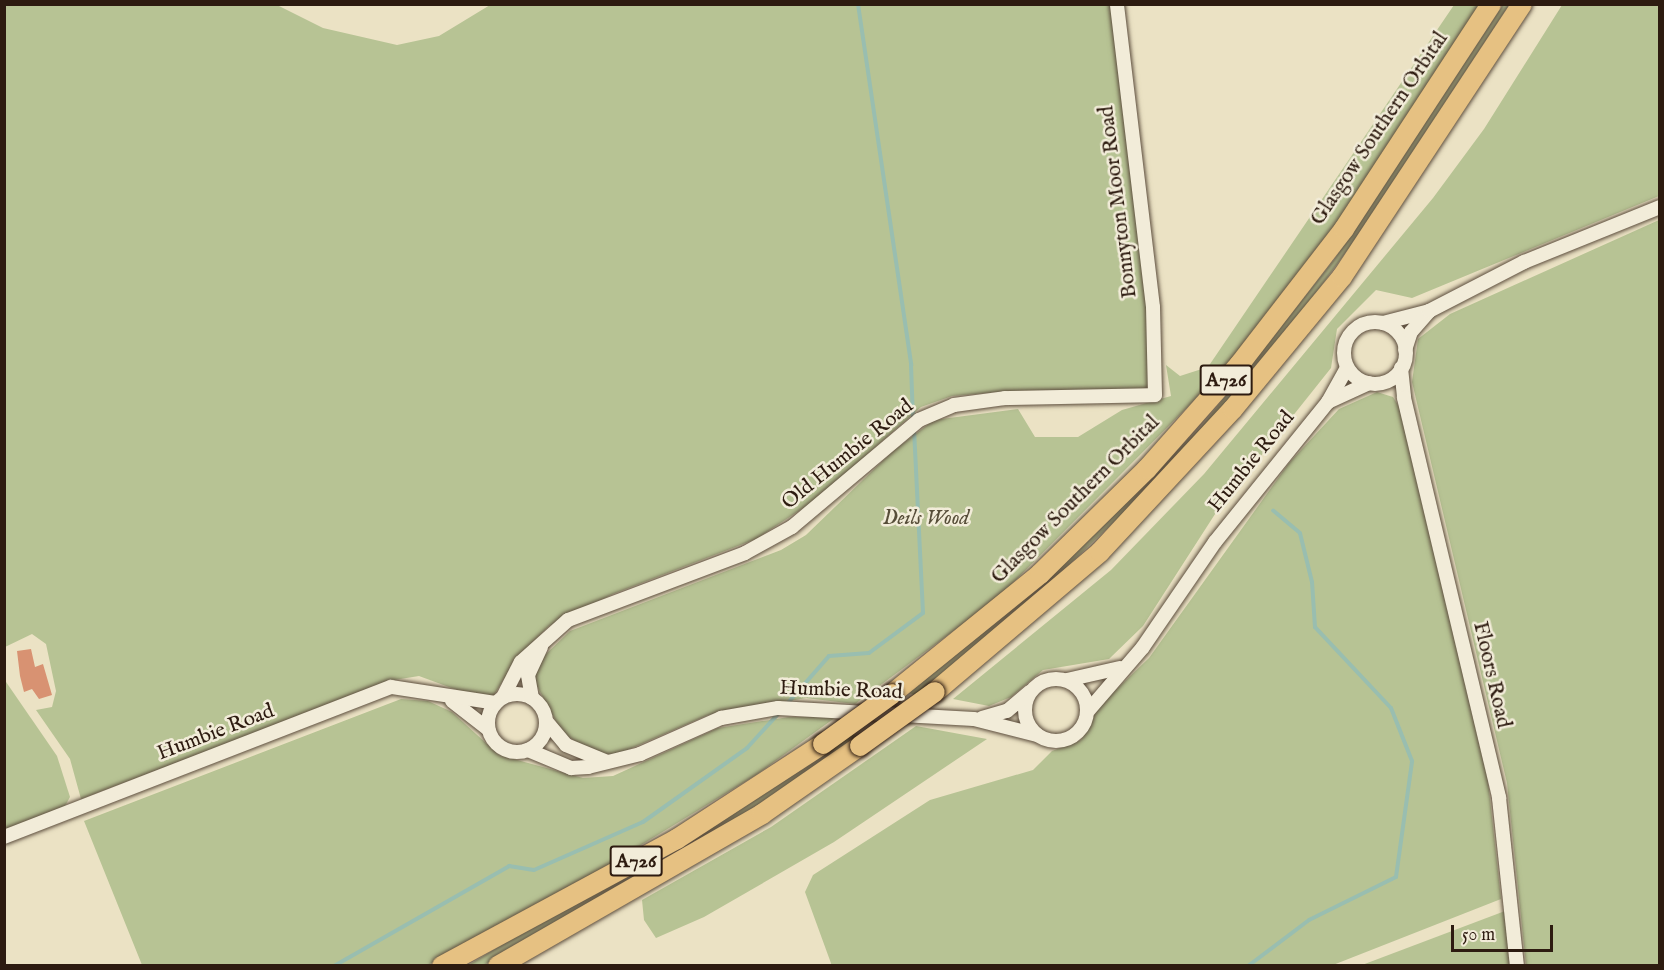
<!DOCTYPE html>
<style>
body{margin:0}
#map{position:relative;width:1664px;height:970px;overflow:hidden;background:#ebe2c4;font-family:"IM FELL English",serif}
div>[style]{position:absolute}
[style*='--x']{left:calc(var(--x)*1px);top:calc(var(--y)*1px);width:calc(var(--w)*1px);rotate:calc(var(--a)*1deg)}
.green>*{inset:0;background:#b7c394}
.stream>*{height:4px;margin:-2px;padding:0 2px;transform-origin:2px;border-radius:2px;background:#99beb0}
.building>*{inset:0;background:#d89272}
.roads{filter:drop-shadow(0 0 2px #5c4d3d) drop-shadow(0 0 2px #5c4d3d)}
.minor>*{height:14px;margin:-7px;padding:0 7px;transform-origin:7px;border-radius:7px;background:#f2ecd9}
.minor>.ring{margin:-7px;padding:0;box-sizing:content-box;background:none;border:14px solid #f2ecd9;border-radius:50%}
.highway>*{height:20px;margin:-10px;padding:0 10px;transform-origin:10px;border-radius:10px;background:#e6c182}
.bridges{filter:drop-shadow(0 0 2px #2d1b10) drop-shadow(0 0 2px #2d1b10)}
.highway-bridge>*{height:20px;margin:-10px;padding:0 10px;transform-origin:10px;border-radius:10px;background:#e6c182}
span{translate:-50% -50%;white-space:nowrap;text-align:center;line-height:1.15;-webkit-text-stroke:5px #f2ecd9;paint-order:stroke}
.shield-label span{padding:2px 4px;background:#f2ecd9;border:2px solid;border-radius:4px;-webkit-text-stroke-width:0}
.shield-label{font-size:20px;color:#2d1b10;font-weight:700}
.street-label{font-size:21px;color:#2d1b10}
.park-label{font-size:21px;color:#564d38;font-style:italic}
.frame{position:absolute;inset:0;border:6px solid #2d1b10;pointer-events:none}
.scale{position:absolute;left:1451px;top:925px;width:102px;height:27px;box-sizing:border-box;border:3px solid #2d1b10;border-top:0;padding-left:8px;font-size:18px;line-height:21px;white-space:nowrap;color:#2d1b10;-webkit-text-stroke:4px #f2ecd9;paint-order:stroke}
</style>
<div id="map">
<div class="green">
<div style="clip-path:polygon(5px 5px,277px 5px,323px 28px,397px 45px,439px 36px,490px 5px,1112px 5px,1149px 298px,1148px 387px,1138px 392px,1012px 391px,952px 396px,921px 407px,814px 501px,756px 539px,613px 594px,549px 626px,517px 658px,494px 695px,476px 697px,419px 676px,394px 680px,81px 799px,70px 759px,36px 710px,52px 707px,56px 691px,46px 644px,32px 634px,5px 647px)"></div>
<div style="clip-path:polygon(1454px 5px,1480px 5px,1387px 154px,1245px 349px,999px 597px,855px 704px,806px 698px,708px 715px,616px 755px,591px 752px,562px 732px,533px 679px,545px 655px,570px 631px,781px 550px,806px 535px,893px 451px,934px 420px,1018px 409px,1035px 437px,1078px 437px,1122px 410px,1171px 396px,1166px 365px,1180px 376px,1208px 367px)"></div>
<div style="clip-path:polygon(1503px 5px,1509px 5px,1354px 241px,1299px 316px,1174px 464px,1025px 607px,916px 695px,908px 693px,1042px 585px,1201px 427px,1334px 260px)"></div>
<div style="clip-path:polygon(1562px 5px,1659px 5px,1659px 196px,1412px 298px,1376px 290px,1337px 329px,1331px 368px,1217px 511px,1143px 626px,1109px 659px,1043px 670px,1011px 697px,989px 706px,953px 699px,1111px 570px,1204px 474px,1433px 198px,1484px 129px)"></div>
<div style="clip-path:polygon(1659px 220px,1659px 965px,1526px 965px,1507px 783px,1412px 382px,1418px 339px,1450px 314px)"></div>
<div style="clip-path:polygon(1377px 392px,1393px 397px,1403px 413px,1487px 772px,1501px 899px,1333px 965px,832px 966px,805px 892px,813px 875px,930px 800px,1033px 770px,1052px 751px,1081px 740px,1099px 706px,1149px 658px,1289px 463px,1339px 409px)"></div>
<div style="clip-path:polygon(4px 679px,57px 756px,70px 797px,65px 806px,5px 830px)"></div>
<div style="clip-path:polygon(401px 699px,428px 701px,452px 712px,499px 755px,583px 778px,613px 776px,718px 728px,789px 717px,836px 717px,756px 775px,610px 864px,428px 965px,142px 965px,84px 821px)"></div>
<div style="clip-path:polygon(916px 726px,987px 739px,834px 842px,704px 917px,656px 938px,644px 920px,642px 900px,771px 827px)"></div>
<div style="clip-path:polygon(852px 734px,859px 737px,769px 800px,484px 965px,467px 966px)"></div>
<div style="clip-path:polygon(1505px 911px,1511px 965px,1362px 965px)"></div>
</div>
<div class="stream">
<div style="--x:858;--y:4;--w:365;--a:81.6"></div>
<div style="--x:911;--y:365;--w:55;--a:87.9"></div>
<div style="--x:786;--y:705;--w:65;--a:-48.7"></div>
<div style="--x:829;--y:656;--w:40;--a:-4.3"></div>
<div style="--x:869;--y:653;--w:67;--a:-36.5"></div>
<div style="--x:923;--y:613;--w:183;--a:-92.8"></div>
<div style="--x:334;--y:966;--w:202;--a:-29.7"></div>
<div style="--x:509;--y:866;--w:25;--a:9"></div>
<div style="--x:534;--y:870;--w:119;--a:-23.8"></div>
<div style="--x:643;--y:822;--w:128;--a:-35.4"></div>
<div style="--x:747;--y:748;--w:47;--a:-47.6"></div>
<div style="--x:1248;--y:966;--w:76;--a:-37"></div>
<div style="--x:1309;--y:920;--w:97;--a:-26.3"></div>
<div style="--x:1396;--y:877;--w:117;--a:-82.1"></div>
<div style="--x:1412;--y:761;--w:57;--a:-111.6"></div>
<div style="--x:1391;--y:708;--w:111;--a:-133.2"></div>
<div style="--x:1315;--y:627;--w:45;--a:-93.8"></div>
<div style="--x:1312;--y:582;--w:50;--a:-103.8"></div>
<div style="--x:1300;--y:533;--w:35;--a:-140"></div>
</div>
<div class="building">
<div style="clip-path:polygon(31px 649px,35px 667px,43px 664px,52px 695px,39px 699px,32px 689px,24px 692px,20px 676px,17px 651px)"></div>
</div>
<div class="roads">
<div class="minor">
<div class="ring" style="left:1344px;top:322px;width:48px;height:48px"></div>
<div style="--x:1383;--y:323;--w:48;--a:-14.6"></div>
<div style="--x:1405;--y:350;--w:19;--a:-72"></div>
<div style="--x:1411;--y:332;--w:28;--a:-49"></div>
<div style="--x:1429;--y:311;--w:107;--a:-27.3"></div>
<div style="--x:1524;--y:262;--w:147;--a:-22"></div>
<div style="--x:1401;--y:368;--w:30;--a:84"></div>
<div style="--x:1404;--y:398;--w:411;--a:76.6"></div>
<div style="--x:1499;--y:798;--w:169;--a:83.9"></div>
<div style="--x:1328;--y:402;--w:45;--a:-24.9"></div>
<div class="ring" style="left:1025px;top:679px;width:48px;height:48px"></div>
<div style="--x:1067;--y:680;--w:54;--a:-12.8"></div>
<div class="ring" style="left:488px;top:694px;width:44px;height:44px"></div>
<div style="--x:503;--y:697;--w:39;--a:-63"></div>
<div style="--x:521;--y:662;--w:63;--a:-41.8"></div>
<div style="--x:568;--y:620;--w:189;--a:-20.7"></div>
<div style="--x:745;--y:553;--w:54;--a:-29"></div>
<div style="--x:792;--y:527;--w:166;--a:-40.1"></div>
<div style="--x:919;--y:420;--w:38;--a:-23"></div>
<div style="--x:954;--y:405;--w:51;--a:-7.8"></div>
<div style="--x:1005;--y:398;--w:150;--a:-1.1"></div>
<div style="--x:1155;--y:395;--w:88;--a:-91.3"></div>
<div style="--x:1153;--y:307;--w:305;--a:-96.8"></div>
<div style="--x:532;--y:698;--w:23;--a:-100"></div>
<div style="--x:528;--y:675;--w:31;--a:-65"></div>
<div style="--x:452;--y:701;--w:46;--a:37.9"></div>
<div style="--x:1088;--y:711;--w:84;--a:-49.3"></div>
<div style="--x:1143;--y:647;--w:127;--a:-55.6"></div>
<div style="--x:1215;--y:542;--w:180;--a:-51.1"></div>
<div style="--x:1328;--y:402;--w:39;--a:-61"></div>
<div style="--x:982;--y:718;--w:26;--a:-16"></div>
<div style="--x:1007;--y:711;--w:30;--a:-40"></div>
<div style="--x:546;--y:721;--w:31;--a:50"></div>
<div style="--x:566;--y:745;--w:44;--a:22.5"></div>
<div style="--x:528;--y:750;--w:47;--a:22.7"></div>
<div style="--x:571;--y:768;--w:17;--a:-3"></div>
<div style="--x:588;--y:767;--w:54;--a:-14"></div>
<div style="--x:640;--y:754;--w:89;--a:-24"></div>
<div style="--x:721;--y:718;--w:58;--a:-10"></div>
<div style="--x:778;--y:708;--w:196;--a:3.2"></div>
<div style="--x:974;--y:719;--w:65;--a:14.3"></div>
<div style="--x:4;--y:837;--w:415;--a:-21.2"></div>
<div style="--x:391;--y:687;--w:105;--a:8.7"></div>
</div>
<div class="highway">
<div style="--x:935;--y:692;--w:216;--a:-40.3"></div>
<div style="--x:1100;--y:552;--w:195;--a:-47.1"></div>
<div style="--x:1233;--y:409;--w:171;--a:-50.5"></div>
<div style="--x:1342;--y:277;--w:327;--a:-56.6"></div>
<div style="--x:892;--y:694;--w:191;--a:-39"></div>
<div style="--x:1040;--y:574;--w:150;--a:-44.5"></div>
<div style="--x:1147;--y:469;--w:139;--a:-48.5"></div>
<div style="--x:1239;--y:365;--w:172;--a:-52.3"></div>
<div style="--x:1344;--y:229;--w:269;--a:-56.8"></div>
<div style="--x:442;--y:966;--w:267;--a:-28.4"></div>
<div style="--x:677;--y:839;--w:174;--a:-33.1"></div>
<div style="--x:498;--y:966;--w:305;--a:-29.9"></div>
<div style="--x:762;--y:814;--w:119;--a:-34.8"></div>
</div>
</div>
<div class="bridges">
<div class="highway-bridge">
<div style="--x:823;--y:744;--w:85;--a:-35.9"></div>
<div style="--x:860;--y:746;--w:92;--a:-35.8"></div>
</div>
</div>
<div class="shield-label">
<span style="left:1226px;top:380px">A726</span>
<span style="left:636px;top:861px">A726</span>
</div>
<div class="street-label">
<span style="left:1380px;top:129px;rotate:-56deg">Glasgow Southern Orbital</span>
<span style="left:1119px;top:202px;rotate:-97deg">Bonnyton Moor Road</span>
<span style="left:848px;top:455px;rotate:-39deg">Old Humbie Road</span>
<span style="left:1252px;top:462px;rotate:-51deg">Humbie Road</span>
<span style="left:1076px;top:500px;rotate:-45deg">Glasgow Southern Orbital</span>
<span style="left:1491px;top:675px;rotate:77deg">Floors Road</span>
<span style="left:841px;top:691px;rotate:2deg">Humbie Road</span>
<span style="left:216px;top:733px;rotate:-21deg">Humbie Road</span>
</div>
<div class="park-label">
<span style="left:926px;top:519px">Deils Wood</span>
</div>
<div class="frame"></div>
<div class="scale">50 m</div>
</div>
